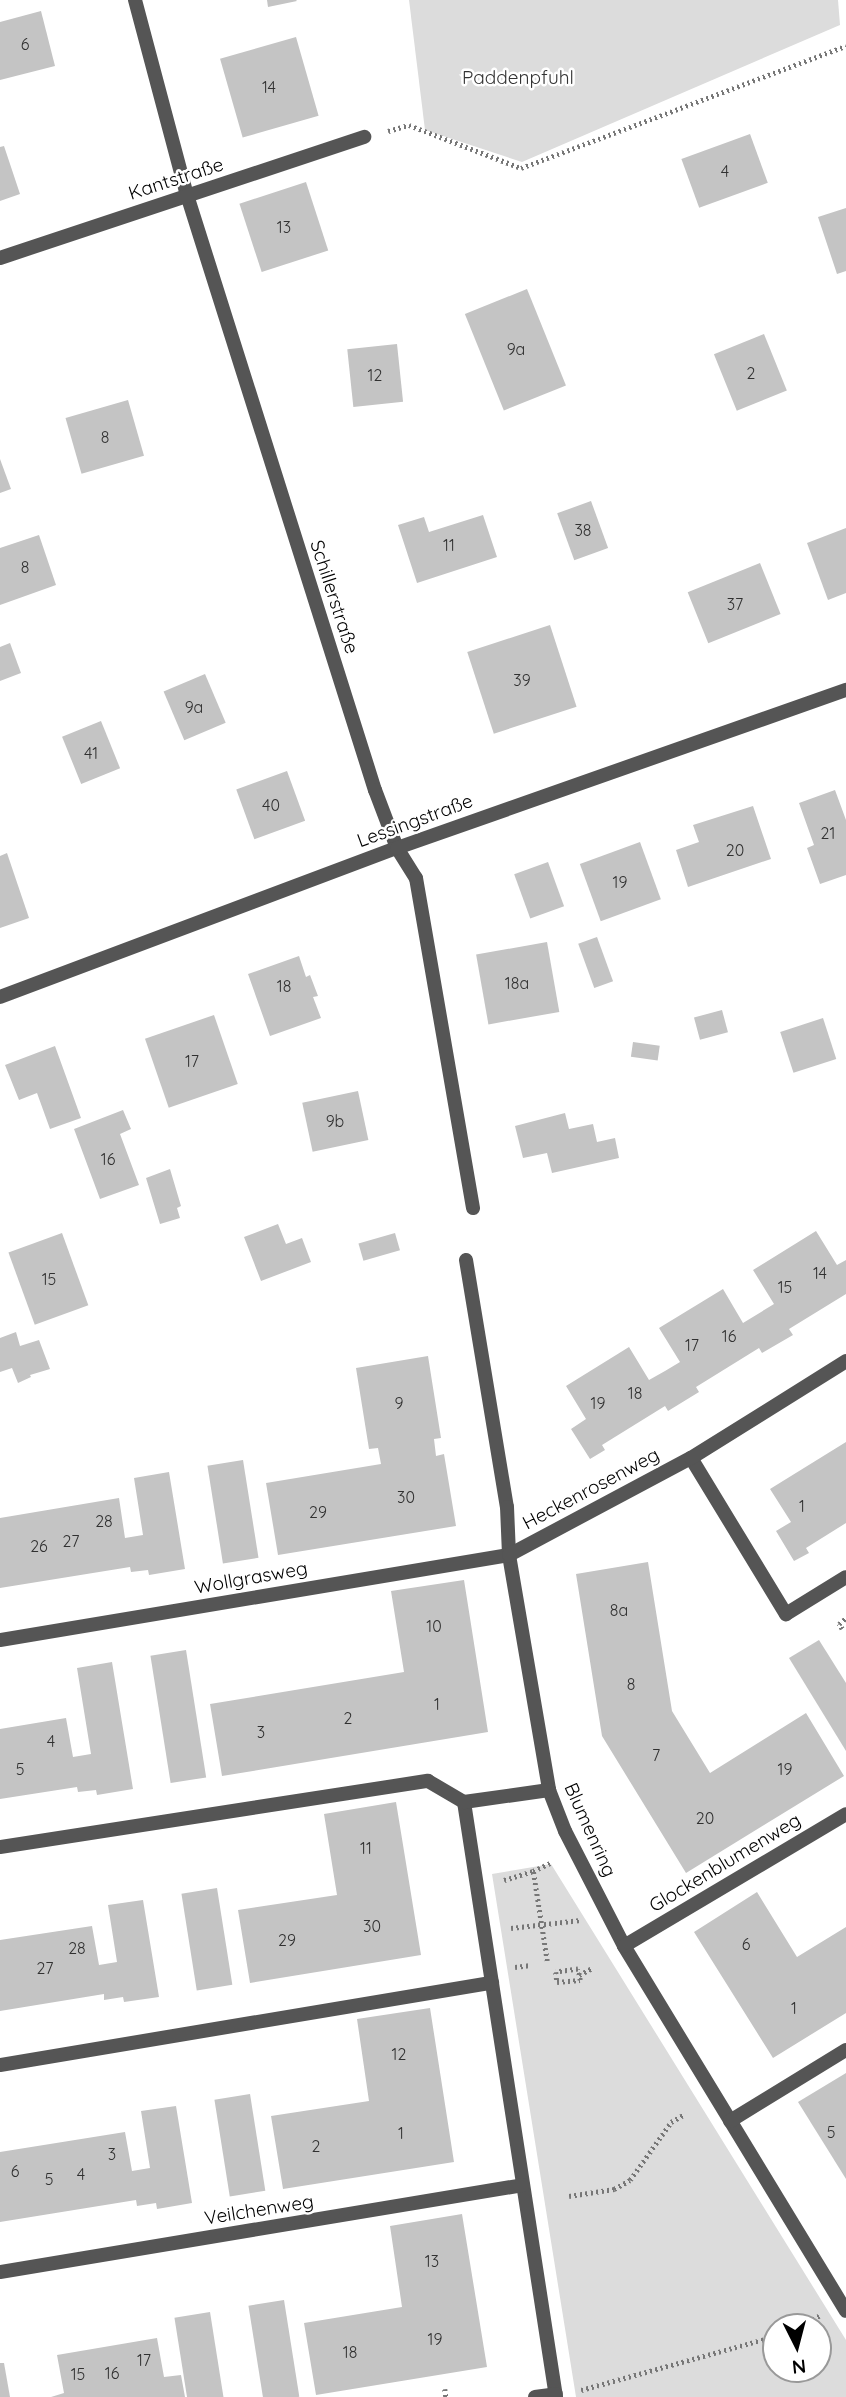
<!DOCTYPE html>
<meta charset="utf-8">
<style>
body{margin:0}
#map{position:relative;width:846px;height:2397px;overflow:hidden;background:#fff;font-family:Quicksand,sans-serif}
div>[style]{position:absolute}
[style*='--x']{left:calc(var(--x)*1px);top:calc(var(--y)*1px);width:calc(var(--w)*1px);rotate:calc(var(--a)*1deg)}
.green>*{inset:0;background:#dcdcdc}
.building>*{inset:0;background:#c4c4c4;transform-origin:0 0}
.path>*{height:4.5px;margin-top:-2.25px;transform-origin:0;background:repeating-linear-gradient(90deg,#777 0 2px,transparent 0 5.5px)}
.minor>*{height:14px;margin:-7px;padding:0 7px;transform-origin:7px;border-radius:7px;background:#555}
span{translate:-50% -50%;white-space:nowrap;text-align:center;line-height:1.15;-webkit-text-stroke:5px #fff;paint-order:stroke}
.number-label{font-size:16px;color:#313131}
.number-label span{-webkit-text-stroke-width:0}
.park-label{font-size:19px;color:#333}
.street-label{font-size:19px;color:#000}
.north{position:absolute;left:762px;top:2313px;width:70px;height:70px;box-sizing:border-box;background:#fff;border:2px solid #999;border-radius:50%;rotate:174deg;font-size:19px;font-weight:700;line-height:28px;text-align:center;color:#000}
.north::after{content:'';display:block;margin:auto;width:24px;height:32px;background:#000;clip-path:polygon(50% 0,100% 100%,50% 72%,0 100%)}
</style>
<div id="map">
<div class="green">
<div style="clip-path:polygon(409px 0,838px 0,840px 25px,522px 162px,425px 130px)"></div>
<div style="clip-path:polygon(evenodd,551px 1864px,846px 2340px,846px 2397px,576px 2397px,492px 1874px,551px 1864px,818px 2327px,818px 2369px,776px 2369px,776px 2327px,818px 2327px)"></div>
</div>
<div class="building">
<div style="clip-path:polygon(267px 0,296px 0,297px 1px,268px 7px)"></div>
<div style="clip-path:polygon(41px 11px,55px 66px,0 80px,0 22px)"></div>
<div style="left:296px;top:37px;width:82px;height:79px;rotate:74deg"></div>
<div style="left:750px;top:134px;width:52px;height:73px;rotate:70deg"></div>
<div style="clip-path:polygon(4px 146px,20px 194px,0 201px,0 147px)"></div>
<div style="left:306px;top:182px;width:72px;height:70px;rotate:72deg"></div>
<div style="clip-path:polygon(846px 208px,846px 271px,837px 274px,818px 217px)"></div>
<div style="left:527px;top:289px;width:104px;height:67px;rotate:68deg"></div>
<div style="left:764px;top:334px;width:61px;height:54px;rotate:68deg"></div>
<div style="left:397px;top:344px;width:58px;height:50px;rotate:84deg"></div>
<div style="left:128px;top:400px;width:58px;height:65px;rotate:74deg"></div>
<div style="clip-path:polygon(0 459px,11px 489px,0 493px)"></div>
<div style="left:591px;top:501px;width:50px;height:36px;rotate:70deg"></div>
<div style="clip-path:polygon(483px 515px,497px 557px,417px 583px,398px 525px,424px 517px,429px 532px)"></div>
<div style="clip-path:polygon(846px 528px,846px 593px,828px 600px,807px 543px)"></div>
<div style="clip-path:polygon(39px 535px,56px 585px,0 605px,0 548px)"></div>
<div style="left:760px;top:563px;width:55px;height:78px;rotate:68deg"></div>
<div style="left:550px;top:625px;width:86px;height:87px;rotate:72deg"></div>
<div style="clip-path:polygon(10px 643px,21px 673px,0 681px,0 647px)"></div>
<div style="left:205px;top:674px;width:53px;height:45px;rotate:67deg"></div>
<div style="left:101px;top:721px;width:51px;height:42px;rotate:68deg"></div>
<div style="left:287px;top:771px;width:53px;height:54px;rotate:70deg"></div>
<div style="clip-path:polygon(835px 790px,846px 820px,846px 875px,820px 884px,807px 848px,814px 845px,799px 803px)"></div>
<div style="clip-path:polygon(753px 806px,771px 859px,688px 887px,676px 850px,699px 842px,693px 825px)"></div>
<div style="left:640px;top:842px;width:61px;height:64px;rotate:70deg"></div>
<div style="clip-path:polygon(7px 853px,29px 918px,0 928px,0 856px)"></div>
<div style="left:548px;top:862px;width:47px;height:36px;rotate:70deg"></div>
<div style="left:597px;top:937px;width:47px;height:20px;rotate:70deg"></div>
<div style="left:547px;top:942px;width:71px;height:72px;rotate:80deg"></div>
<div style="clip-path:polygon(299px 956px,306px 977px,310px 975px,318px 996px,313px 997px,321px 1018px,270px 1036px,248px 974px)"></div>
<div style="left:722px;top:1010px;width:23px;height:29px;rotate:75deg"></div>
<div style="left:214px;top:1015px;width:73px;height:73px;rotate:71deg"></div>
<div style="left:823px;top:1018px;width:43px;height:45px;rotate:72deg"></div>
<div style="left:633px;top:1042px;width:27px;height:15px;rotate:8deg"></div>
<div style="clip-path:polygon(55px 1046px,81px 1118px,50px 1129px,37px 1093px,19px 1100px,5px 1065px)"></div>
<div style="left:358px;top:1091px;width:50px;height:57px;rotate:78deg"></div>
<div style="clip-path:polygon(123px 1110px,131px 1129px,120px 1134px,139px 1185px,100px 1199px,74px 1129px)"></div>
<div style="clip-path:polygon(565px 1113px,569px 1129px,593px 1124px,597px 1142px,615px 1138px,619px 1158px,552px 1173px,547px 1153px,523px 1158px,515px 1126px)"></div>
<div style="clip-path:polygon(170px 1169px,181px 1206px,177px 1208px,180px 1218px,160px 1224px,146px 1178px)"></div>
<div style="clip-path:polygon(278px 1224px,286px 1244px,302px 1238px,311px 1262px,261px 1281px,244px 1237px)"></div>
<div style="clip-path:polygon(816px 1231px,837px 1265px,846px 1260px,846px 1294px,789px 1329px,793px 1335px,762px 1353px,759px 1348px,696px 1387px,699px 1392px,668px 1411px,665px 1406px,602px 1445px,605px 1450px,590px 1459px,571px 1429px,586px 1419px,566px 1386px,629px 1347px,649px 1380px,665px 1371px,680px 1362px,659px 1328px,723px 1289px,743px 1323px,774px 1304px,753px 1270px)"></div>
<div style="left:62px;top:1233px;width:77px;height:57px;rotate:70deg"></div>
<div style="left:395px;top:1233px;width:18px;height:38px;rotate:74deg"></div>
<div style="clip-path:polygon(16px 1332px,20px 1346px,39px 1340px,50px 1369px,30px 1375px,31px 1377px,18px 1383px,12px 1368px,0 1372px,0 1338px)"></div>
<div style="clip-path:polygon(428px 1356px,441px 1438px,434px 1439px,436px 1456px,444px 1454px,456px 1526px,278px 1555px,266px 1483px,381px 1464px,378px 1448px,369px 1449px,356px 1368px)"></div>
<div style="clip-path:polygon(846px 1442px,846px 1523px,806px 1548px,809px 1553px,794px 1561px,776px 1531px,791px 1522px,770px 1489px)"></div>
<div style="left:243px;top:1460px;width:99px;height:36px;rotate:81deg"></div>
<div style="clip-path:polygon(169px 1472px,185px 1569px,149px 1575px,148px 1570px,131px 1572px,130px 1567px,0 1588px,0 1518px,119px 1498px,125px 1538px,143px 1535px,134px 1478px)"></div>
<div style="clip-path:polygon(648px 1562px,672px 1711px,710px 1773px,806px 1713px,844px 1776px,686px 1873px,602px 1736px,576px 1574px)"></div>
<div style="clip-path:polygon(464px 1580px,488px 1732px,222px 1776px,210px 1704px,404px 1672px,391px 1591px)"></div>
<div style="clip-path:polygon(819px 1640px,846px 1683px,846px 1751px,789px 1658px)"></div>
<div style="left:186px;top:1650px;width:129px;height:36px;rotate:81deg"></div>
<div style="clip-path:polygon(112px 1662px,133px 1789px,97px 1795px,96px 1790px,78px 1792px,77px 1787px,0 1799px,0 1729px,66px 1718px,73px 1757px,91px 1754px,77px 1668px)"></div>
<div style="clip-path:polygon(396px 1802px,421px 1955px,250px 1983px,238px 1910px,337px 1895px,324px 1814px)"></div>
<div style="left:217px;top:1888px;width:98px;height:36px;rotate:81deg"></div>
<div style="clip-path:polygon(757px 1892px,797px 1957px,846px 1927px,846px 2013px,773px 2058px,694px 1932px)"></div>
<div style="clip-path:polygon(143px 1900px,159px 1997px,124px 2002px,123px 1997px,104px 2000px,104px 1994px,0 2011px,0 1940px,92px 1926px,99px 1965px,117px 1962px,108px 1905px)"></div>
<div style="clip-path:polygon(430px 2008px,454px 2162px,283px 2189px,271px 2116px,369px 2101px,357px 2019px)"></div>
<div style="clip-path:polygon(846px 2073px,846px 2179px,798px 2102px)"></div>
<div style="left:250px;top:2094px;width:98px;height:36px;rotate:81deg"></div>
<div style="clip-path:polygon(176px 2106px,192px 2203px,157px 2209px,156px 2203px,137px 2206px,136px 2200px,0 2222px,0 2152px,125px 2132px,132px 2171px,150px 2168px,141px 2111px)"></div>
<div style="clip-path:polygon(462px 2214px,487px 2367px,316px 2395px,304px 2323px,402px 2307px,390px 2226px)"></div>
<div style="left:284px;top:2300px;width:98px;height:36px;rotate:81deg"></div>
<div style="left:210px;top:2312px;width:86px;height:36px;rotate:81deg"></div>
<div style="clip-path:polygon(157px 2338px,164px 2377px,181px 2375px,185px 2397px,51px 2397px,64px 2393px,57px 2355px)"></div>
<div style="clip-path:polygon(0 2363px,4px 2363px,10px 2397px,0 2397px)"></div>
</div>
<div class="path">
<div style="--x:388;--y:131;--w:22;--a:-16"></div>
<div style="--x:409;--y:125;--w:120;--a:21"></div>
<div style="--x:521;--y:168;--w:347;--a:-20.6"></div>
<div style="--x:842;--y:1629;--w:6;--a:-121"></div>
<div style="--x:839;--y:1624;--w:9;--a:-41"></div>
<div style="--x:504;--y:1880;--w:30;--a:-17"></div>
<div style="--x:511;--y:1928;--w:70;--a:-6.5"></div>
<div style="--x:547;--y:1961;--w:91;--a:-98.8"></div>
<div style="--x:533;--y:1871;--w:19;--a:-25"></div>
<div style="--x:515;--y:1967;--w:16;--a:-7"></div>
<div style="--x:579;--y:1975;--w:6;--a:-99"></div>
<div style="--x:578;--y:1969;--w:22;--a:172"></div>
<div style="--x:556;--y:1972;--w:10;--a:84"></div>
<div style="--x:557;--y:1982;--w:23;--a:-5"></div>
<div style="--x:580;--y:1980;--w:5;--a:-101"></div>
<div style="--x:579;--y:1975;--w:15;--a:-28"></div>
<div style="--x:569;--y:2196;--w:46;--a:-8.8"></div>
<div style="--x:614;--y:2189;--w:18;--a:-29"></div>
<div style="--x:630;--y:2180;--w:71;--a:-54.7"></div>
<div style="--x:671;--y:2122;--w:16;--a:-30"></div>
<div style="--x:798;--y:2327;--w:24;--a:-28"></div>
<div style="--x:445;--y:2389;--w:8;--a:83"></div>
<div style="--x:581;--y:2390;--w:202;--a:-15.5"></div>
</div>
<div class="minor">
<div style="--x:135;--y:0;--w:202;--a:75.1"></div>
<div style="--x:187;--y:195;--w:624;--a:72.47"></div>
<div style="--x:375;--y:790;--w:62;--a:69.2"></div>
<div style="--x:397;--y:848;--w:36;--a:58"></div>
<div style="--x:416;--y:878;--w:335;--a:80.2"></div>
<div style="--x:0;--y:258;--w:384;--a:-18.4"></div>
<div style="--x:0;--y:997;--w:424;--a:-20.6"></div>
<div style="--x:397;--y:848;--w:476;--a:-19.4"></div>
<div style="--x:466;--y:1260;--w:250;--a:80.6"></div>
<div style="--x:507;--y:1507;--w:48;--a:87.6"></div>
<div style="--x:509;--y:1555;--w:238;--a:80.3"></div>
<div style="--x:549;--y:1790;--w:44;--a:68.7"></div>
<div style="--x:565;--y:1831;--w:129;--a:62.8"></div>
<div style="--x:624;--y:1946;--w:427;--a:58.7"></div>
<div style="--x:691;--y:1458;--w:183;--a:58.7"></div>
<div style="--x:786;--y:1614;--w:70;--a:-31.7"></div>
<div style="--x:0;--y:1640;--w:516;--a:-9.48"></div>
<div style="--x:509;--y:1555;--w:206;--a:-28.1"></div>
<div style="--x:691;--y:1458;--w:183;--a:-32"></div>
<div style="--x:464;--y:1802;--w:602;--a:81.21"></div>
<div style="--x:464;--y:1802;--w:86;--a:-8"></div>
<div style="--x:0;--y:1847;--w:433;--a:-8.8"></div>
<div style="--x:428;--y:1781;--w:42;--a:30.3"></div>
<div style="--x:624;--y:1946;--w:258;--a:-30.7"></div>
<div style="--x:0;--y:2065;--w:499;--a:-9.5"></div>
<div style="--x:730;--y:2121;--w:136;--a:-31.5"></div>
<div style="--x:0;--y:2272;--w:530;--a:-9.44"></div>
<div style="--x:535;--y:2397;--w:21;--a:-8"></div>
</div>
<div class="number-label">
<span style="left:25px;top:44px">6</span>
<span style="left:269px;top:87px">14</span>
<span style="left:725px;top:171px">4</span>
<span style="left:284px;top:227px">13</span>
<span style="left:516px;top:349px">9a</span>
<span style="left:751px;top:373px">2</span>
<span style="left:375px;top:375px">12</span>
<span style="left:105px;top:437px">8</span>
<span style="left:583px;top:530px">38</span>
<span style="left:449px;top:545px">11</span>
<span style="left:25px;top:567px">8</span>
<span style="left:735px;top:604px">37</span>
<span style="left:522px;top:680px">39</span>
<span style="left:194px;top:707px">9a</span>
<span style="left:91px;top:753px">41</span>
<span style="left:271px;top:805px">40</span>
<span style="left:828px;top:833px">21</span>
<span style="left:735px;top:850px">20</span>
<span style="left:620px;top:882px">19</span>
<span style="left:517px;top:983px">18a</span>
<span style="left:284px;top:986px">18</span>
<span style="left:192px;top:1061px">17</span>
<span style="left:335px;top:1121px">9b</span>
<span style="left:108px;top:1159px">16</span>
<span style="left:820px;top:1273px">14</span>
<span style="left:49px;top:1279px">15</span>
<span style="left:785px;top:1287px">15</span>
<span style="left:729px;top:1336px">16</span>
<span style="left:692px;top:1345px">17</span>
<span style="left:635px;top:1393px">18</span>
<span style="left:399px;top:1403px">9</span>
<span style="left:598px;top:1403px">19</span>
<span style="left:406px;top:1497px">30</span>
<span style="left:802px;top:1506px">1</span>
<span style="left:318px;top:1512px">29</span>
<span style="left:104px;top:1521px">28</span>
<span style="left:71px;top:1541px">27</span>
<span style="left:39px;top:1546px">26</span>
<span style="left:619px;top:1610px">8a</span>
<span style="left:434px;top:1626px">10</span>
<span style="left:631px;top:1684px">8</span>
<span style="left:437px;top:1704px">1</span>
<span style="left:348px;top:1718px">2</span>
<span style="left:261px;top:1732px">3</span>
<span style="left:51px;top:1741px">4</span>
<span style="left:656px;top:1755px">7</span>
<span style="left:20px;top:1769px">5</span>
<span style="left:785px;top:1769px">19</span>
<span style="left:705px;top:1818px">20</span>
<span style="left:366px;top:1848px">11</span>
<span style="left:372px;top:1926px">30</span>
<span style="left:287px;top:1940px">29</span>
<span style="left:746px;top:1944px">6</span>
<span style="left:77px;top:1948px">28</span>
<span style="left:45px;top:1968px">27</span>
<span style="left:794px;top:2008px">1</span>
<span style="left:399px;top:2054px">12</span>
<span style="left:831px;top:2132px">5</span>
<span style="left:401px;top:2133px">1</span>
<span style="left:316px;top:2146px">2</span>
<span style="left:112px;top:2154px">3</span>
<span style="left:15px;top:2171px">6</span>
<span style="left:81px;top:2174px">4</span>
<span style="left:49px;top:2179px">5</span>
<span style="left:432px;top:2261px">13</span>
<span style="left:435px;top:2339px">19</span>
<span style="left:350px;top:2352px">18</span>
<span style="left:144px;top:2360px">17</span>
<span style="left:112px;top:2373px">16</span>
<span style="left:78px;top:2374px">15</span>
</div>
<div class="park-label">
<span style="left:518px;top:78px">Paddenpfuhl</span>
</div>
<div class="street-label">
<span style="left:176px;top:179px;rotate:-18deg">Kantstraße</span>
<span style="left:334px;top:597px;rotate:72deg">Schillerstraße</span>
<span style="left:415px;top:821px;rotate:-20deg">Lessingstraße</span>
<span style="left:591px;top:1489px;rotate:-28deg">Heckenrosenweg</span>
<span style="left:251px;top:1578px;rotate:-10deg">Wollgrasweg</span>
<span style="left:590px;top:1830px;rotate:66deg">Blumenring</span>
<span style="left:725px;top:1863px;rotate:-31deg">Glockenblumenweg</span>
<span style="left:259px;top:2210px;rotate:-9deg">Veilchenweg</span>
</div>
<div class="north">N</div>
</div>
